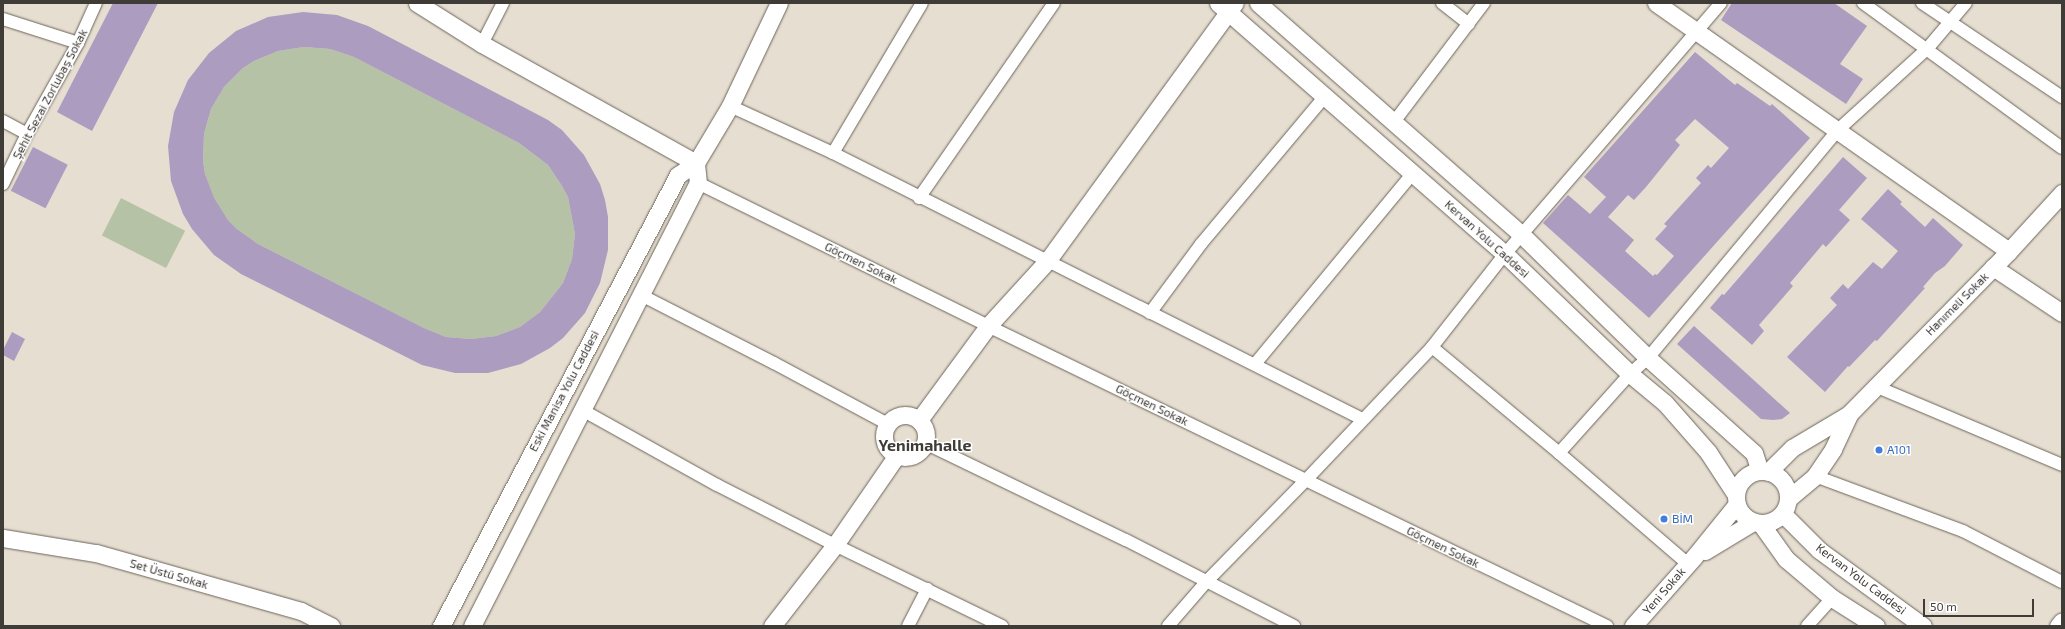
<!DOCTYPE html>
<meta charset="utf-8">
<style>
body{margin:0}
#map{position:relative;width:2065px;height:629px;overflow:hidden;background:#e6ded1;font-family:"Exo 2",sans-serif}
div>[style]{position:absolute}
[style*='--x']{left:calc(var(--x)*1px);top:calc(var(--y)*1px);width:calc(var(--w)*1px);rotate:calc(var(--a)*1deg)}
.green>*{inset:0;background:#b6c2a5;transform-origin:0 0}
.building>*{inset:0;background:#ac9cc0;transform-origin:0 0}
.roads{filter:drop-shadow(0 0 1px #6b6459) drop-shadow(0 0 1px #6b6459)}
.street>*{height:12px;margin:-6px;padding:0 6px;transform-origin:6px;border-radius:6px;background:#fff}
.secondary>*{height:17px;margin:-8.5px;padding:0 8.5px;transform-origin:8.5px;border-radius:8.5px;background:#fff}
.secondary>.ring{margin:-8.5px;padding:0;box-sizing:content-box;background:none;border:17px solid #fff;border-radius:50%}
.dots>*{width:11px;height:11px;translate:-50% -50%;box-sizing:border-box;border:2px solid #fff;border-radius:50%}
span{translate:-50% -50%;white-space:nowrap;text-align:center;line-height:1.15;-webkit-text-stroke:3px #fff;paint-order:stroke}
.street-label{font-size:12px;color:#3f3b36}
.shop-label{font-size:12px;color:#366cbe}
.left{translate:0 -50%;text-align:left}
.district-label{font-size:16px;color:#3f3b36;font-weight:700}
.frame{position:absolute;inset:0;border:4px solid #3f3b36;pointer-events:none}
.scale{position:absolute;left:1923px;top:599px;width:111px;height:18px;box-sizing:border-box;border:2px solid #3f3b36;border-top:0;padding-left:5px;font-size:12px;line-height:14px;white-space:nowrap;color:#3f3b36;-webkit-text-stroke:3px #fff;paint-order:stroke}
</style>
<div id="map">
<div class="green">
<div style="clip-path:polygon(304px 47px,330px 49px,354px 57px,519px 143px,548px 165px,562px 186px,568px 197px,575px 234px,572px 259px,563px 283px,540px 312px,520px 327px,496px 336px,471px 339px,446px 337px,424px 328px,258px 244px,237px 229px,228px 220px,213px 198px,205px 174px,203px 161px,204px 134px,211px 109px,224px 87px,243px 68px,254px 61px,278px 51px)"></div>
<div style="left:121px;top:198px;width:72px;height:42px;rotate:27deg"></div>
</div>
<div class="building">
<div style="clip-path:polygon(113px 3px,158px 3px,92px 131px,57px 112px)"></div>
<div style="clip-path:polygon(1732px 3px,1834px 3px,1867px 26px,1840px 64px,1863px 79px,1846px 104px,1721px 20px)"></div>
<div style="clip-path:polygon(evenodd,303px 12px,337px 15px,368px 26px,548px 120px,562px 130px,584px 155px,600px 184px,605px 200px,608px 217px,608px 250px,600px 283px,585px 313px,563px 338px,550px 348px,521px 364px,488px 373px,455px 373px,422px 365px,241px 274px,214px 255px,192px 229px,183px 214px,171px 181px,168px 146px,174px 112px,188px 80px,209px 53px,236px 31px,268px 17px,303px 12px,304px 47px,330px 49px,354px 57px,519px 143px,548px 165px,562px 186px,568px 197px,575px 234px,572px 259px,563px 283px,540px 312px,520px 327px,496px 336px,471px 339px,446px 337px,424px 328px,258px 244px,237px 229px,228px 220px,214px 198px,205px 174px,203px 161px,204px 134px,211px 109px,224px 87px,243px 68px,254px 61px,278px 51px,304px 47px)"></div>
<div style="clip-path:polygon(evenodd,1695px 52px,1735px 85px,1737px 83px,1770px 106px,1772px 104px,1810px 138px,1649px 318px,1543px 223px,1568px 195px,1590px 214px,1606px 197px,1584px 177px,1695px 52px,1695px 119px,1729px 148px,1711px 168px,1708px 165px,1696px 178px,1701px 183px,1664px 224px,1667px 226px,1655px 239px,1674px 256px,1657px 275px,1655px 274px,1653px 276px,1625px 251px,1634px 240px,1608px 217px,1628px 195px,1634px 200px,1646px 187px,1680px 145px,1675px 140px,1695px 119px)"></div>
<div style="left:33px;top:147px;width:39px;height:49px;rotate:27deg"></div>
<div style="clip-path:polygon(1843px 157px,1867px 178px,1839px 210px,1850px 220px,1826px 247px,1823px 244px,1790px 283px,1793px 286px,1759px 325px,1764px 331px,1752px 345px,1710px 308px,1722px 294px,1724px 295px)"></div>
<div style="clip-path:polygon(1888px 189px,1902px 202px,1900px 204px,1925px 227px,1933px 218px,1963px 245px,1945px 266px,1935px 273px,1923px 287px,1925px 288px,1877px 341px,1875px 340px,1849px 367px,1848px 366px,1825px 392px,1787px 357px,1837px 305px,1830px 298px,1843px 284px,1848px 289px,1873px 262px,1882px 269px,1898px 251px,1861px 219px)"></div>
<div style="clip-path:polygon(1694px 326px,1746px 373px,1790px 413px,1782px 419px,1773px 420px,1761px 419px,1677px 344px)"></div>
<div style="clip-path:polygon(12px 332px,25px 339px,14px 361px,3px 355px,3px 350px)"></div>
</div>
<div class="roads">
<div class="street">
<div style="--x:1442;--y:3;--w:34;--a:38"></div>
<div style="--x:1863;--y:3;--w:246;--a:36.1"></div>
<div style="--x:1922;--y:3;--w:169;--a:33.9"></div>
<div style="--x:3;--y:19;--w:79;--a:17.7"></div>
<div style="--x:482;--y:44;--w:46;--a:-62.9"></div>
<div style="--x:730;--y:106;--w:113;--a:24.5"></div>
<div style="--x:833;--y:153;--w:592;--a:26.69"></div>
<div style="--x:3;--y:121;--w:27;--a:28"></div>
<div style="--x:1394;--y:122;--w:149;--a:-52.9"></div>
<div style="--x:833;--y:153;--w:174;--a:-59.3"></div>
<div style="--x:698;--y:183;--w:323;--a:26.2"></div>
<div style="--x:988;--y:326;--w:688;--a:25.86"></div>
<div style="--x:3;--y:184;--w:55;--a:-64.4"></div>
<div style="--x:27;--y:134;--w:104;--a:-60.7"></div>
<div style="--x:78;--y:43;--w:44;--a:-65.8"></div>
<div style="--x:919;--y:198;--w:237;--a:-55.3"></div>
<div style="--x:641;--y:295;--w:149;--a:27.1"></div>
<div style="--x:774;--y:363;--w:129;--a:28.2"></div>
<div style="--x:1150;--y:313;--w:86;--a:-53.5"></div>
<div style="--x:1201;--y:244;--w:193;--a:-50"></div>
<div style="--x:1432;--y:347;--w:165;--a:39.8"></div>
<div style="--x:1559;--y:453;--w:170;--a:40.7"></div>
<div style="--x:1255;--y:364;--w:249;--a:-50.4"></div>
<div style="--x:1875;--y:386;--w:203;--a:22.9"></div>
<div style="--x:582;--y:410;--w:154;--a:29.1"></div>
<div style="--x:717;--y:485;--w:132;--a:27"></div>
<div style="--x:835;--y:545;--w:186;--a:25.9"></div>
<div style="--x:925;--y:443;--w:223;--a:25.8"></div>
<div style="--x:1126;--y:540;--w:189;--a:27.1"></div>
<div style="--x:1559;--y:453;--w:106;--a:-48.1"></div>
<div style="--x:1630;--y:374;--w:24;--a:-42"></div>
<div style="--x:1648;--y:358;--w:298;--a:-50.2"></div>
<div style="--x:1839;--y:129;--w:119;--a:-42.3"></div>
<div style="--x:1927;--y:49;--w:60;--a:-49.7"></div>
<div style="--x:1815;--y:476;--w:158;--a:20.4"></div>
<div style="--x:1963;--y:531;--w:111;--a:27.3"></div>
<div style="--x:908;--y:626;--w:42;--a:-62.8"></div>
<div style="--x:1168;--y:626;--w:60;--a:-49.1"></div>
<div style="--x:1207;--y:581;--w:141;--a:-45.6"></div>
<div style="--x:1306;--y:480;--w:183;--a:-46.5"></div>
<div style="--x:1432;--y:347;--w:118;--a:-51.9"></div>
<div style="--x:1505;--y:254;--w:331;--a:-49.3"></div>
<div style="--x:1807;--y:626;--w:38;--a:-48"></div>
</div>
<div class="secondary">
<div style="--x:417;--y:3;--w:77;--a:32.2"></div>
<div style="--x:482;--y:44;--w:245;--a:29.1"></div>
<div style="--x:1218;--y:3;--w:381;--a:41.2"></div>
<div style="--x:1505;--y:254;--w:173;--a:43.8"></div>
<div style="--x:1630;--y:374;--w:45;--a:39.6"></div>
<div style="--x:1665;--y:403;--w:65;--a:48.7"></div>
<div style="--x:1708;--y:452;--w:51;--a:56.9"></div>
<div style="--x:1258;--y:3;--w:350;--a:41.3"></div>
<div style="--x:1521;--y:234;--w:177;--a:44.3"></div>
<div style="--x:1648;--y:358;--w:142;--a:41.9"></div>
<div style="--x:1754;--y:453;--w:19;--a:72"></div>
<div style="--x:1656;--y:3;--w:431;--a:35.1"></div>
<div style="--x:1993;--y:267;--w:83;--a:33.7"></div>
<div class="ring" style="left:884px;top:415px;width:25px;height:25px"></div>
<div style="--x:919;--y:420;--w:117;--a:-53.7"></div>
<div style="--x:988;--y:326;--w:89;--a:-47.7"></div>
<div style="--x:1048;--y:260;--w:318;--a:-54"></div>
<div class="ring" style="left:1736px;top:471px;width:35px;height:35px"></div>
<div style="--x:1768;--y:472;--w:34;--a:-45"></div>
<div style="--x:1792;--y:448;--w:66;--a:-30.8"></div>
<div style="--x:1849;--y:414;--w:228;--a:-45.5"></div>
<div style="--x:2009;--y:251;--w:79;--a:-47.6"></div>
<div style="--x:1789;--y:498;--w:34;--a:-40"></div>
<div style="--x:1815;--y:476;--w:32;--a:-56"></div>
<div style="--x:1833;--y:449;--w:38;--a:-65"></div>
<div style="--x:1783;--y:514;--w:51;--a:45"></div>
<div style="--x:1819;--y:550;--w:129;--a:36.2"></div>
<div style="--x:1761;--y:524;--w:43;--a:54.5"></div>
<div style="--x:1786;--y:559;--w:60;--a:40.3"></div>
<div style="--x:1832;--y:598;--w:52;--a:32.5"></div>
<div style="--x:3;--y:538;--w:94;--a:9.2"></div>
<div style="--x:96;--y:553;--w:213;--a:15.8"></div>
<div style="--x:301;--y:611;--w:34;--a:27"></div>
<div style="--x:1705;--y:551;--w:56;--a:-31.1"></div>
<div style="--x:441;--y:626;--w:509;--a:-62.28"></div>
<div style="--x:678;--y:175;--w:22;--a:-34"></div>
<div style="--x:696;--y:163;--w:66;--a:-59.2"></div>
<div style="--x:730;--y:106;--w:114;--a:-64.6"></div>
<div style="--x:472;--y:626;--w:497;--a:-63"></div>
<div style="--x:698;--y:183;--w:20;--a:-96"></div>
<div style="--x:772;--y:626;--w:103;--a:-52.1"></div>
<div style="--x:835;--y:545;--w:109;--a:-55.4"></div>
<div style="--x:1633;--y:626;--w:92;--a:-48.5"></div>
<div style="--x:1694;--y:557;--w:68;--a:-50.9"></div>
<div style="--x:2058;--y:626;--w:6;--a:-51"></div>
</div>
</div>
<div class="dots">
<div style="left:1879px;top:450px;background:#3f7fe0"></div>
<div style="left:1664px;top:519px;background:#3f7fe0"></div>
</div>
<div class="street-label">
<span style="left:50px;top:94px;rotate:-62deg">Şehit Sezai Zorlubaş Sokak</span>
<span style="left:1487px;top:239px;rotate:42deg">Kervan Yolu Caddesi</span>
<span style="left:861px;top:263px;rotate:26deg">Göçmen Sokak</span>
<span style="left:1957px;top:304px;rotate:-45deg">Hanımeli Sokak</span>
<span style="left:564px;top:391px;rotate:-62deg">Eski Manisa Yolu Caddesi</span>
<span style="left:1152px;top:405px;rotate:26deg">Göçmen Sokak</span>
<span style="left:1443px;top:547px;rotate:26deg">Göçmen Sokak</span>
<span style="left:169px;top:574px;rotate:16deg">Set Üstü Sokak</span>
<span style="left:1861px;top:579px;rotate:37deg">Kervan Yolu Caddesi</span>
<span style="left:1664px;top:591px;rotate:-49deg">Yeni Sokak</span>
</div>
<div class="shop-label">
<span class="left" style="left:1887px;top:450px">A101</span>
<span class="left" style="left:1672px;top:519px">BİM</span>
</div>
<div class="district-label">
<span style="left:925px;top:445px">Yenimahalle</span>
</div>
<div class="frame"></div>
<div class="scale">50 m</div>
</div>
